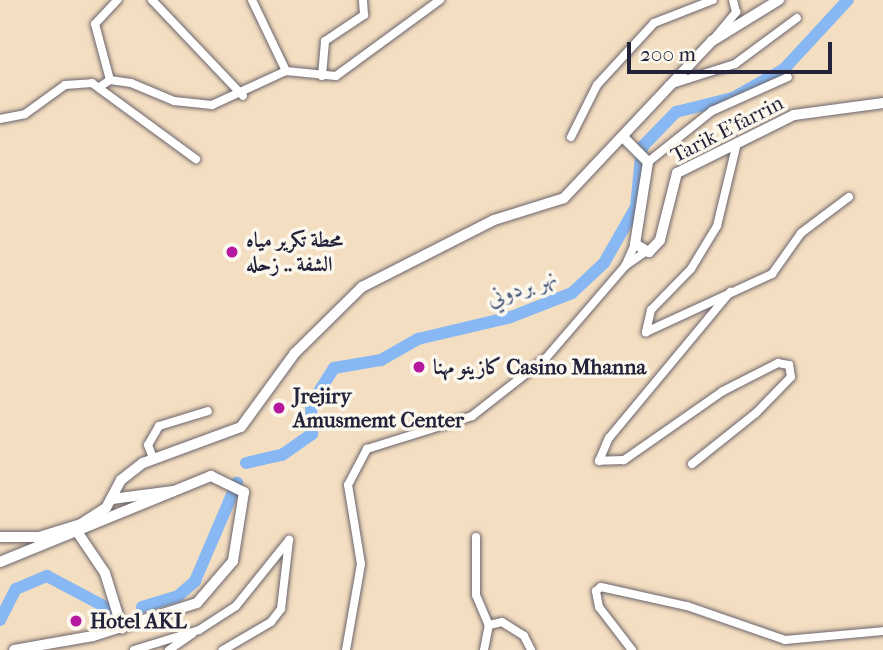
<!DOCTYPE html>
<meta charset="utf-8">
<style>
body{margin:0}
#map{position:relative;width:883px;height:650px;overflow:hidden;background:#f4dec1;font-family:"IM FELL French Canon",Amiri,serif}
div>[style]{position:absolute}
[style*='--x']{left:calc(var(--x)*1px);top:calc(var(--y)*1px);width:calc(var(--w)*1px);rotate:calc(var(--a)*1deg)}
.river>*{height:12px;margin:-6px;padding:0 6px;transform-origin:6px;border-radius:6px;background:#87b8f3}
.roads{filter:drop-shadow(0 0 2px #6c646a) drop-shadow(0 0 2px #6c646a)}
.minor>*{height:8px;margin:-4px;padding:0 4px;transform-origin:4px;border-radius:4px;background:#fff}
.tertiary>*{height:10px;margin:-5px;padding:0 5px;transform-origin:5px;border-radius:5px;background:#fff}
.secondary>*{height:10px;margin:-5px;padding:0 5px;transform-origin:5px;border-radius:5px;background:#fff}
.dots>*{width:19px;height:19px;translate:-50% -50%;box-sizing:border-box;border:4px solid #fbf7ec;border-radius:50%}
span{translate:-50% -50%;white-space:nowrap;text-align:center;line-height:1.15;-webkit-text-stroke:7px #fbf7ec;paint-order:stroke}
.street-label{font-size:21px;color:#22223b}
.poi-label{font-size:21px;color:#22223b;font-weight:700}
.left{translate:0 -50%;text-align:left}
.water-label{font-size:23px;color:#45567b;font-style:italic}
.scale{position:absolute;left:627px;top:42px;width:205px;height:32px;box-sizing:border-box;border:4px solid #22223b;border-top:0;padding-left:9px;font-size:21px;line-height:24px;white-space:nowrap;color:#22223b;-webkit-text-stroke:5px #fbf7ec;paint-order:stroke}
</style>
<div id="map">
<div class="river">
<div style="--x:246;--y:463;--w:37;--a:-13"></div>
<div style="--x:282;--y:455;--w:37;--a:-35"></div>
<div style="--x:312;--y:434;--w:30;--a:-92"></div>
<div style="--x:311;--y:404;--w:43;--a:-57.4"></div>
<div style="--x:334;--y:368;--w:48;--a:-9.7"></div>
<div style="--x:381;--y:360;--w:43;--a:-29.6"></div>
<div style="--x:418;--y:339;--w:96;--a:-13.3"></div>
<div style="--x:511;--y:317;--w:66;--a:-21.5"></div>
<div style="--x:572;--y:293;--w:44;--a:-43.2"></div>
<div style="--x:604;--y:263;--w:64;--a:-60.3"></div>
<div style="--x:636;--y:207;--w:60;--a:-84.3"></div>
<div style="--x:642;--y:147;--w:49;--a:-45.8"></div>
<div style="--x:676;--y:112;--w:59;--a:-13.8"></div>
<div style="--x:733;--y:98;--w:59;--a:-29.6"></div>
<div style="--x:784;--y:69;--w:94;--a:-47.2"></div>
<div style="--x:142;--y:607;--w:38;--a:-17"></div>
<div style="--x:178;--y:596;--w:23;--a:-41"></div>
<div style="--x:195;--y:581;--w:107;--a:-66.8"></div>
<div style="--x:0;--y:620;--w:35;--a:-63"></div>
<div style="--x:16;--y:589;--w:34;--a:-23"></div>
<div style="--x:47;--y:576;--w:79;--a:27.9"></div>
</div>
<div class="roads">
<div class="minor">
<div style="--x:152;--y:0;--w:132;--a:46.5"></div>
<div style="--x:252;--y:0;--w:79;--a:64.4"></div>
<div style="--x:712;--y:41;--w:38;--a:-50"></div>
<div style="--x:736;--y:12;--w:12;--a:-104"></div>
<div style="--x:322;--y:76;--w:35;--a:-85"></div>
<div style="--x:325;--y:41;--w:47;--a:-33.7"></div>
<div style="--x:364;--y:15;--w:15;--a:-94"></div>
<div style="--x:110;--y:80;--w:58;--a:-105"></div>
<div style="--x:95;--y:24;--w:33;--a:-47"></div>
<div style="--x:669;--y:85;--w:69;--a:-17.7"></div>
<div style="--x:735;--y:64;--w:77;--a:-36.6"></div>
<div style="--x:101;--y:86;--w:11;--a:-34"></div>
<div style="--x:110;--y:80;--w:21;--a:8"></div>
<div style="--x:131;--y:83;--w:47;--a:22.7"></div>
<div style="--x:174;--y:101;--w:38;--a:6"></div>
<div style="--x:212;--y:105;--w:81;--a:-24.7"></div>
<div style="--x:286;--y:71;--w:50;--a:5.7"></div>
<div style="--x:336;--y:76;--w:129;--a:-36.2"></div>
<div style="--x:0;--y:119;--w:25;--a:-11"></div>
<div style="--x:25;--y:114;--w:49;--a:-35.9"></div>
<div style="--x:65;--y:85;--w:27;--a:-4"></div>
<div style="--x:92;--y:83;--w:129;--a:36.2"></div>
<div style="--x:571;--y:137;--w:58;--a:-63.4"></div>
<div style="--x:597;--y:85;--w:84;--a:-47.4"></div>
<div style="--x:654;--y:23;--w:63;--a:-21.3"></div>
<div style="--x:736;--y:147;--w:81;--a:103.5"></div>
<div style="--x:717;--y:226;--w:50;--a:121.2"></div>
<div style="--x:691;--y:269;--w:57;--a:134.3"></div>
<div style="--x:651;--y:310;--w:23;--a:103"></div>
<div style="--x:646;--y:332;--w:139;--a:-24.7"></div>
<div style="--x:772;--y:274;--w:50;--a:-54.7"></div>
<div style="--x:801;--y:233;--w:60;--a:-36.9"></div>
<div style="--x:648;--y:162;--w:82;--a:-38.6"></div>
<div style="--x:712;--y:111;--w:83;--a:-24.1"></div>
<div style="--x:635;--y:244;--w:24;--a:114"></div>
<div style="--x:625;--y:266;--w:24;--a:-35"></div>
<div style="--x:153;--y:458;--w:14;--a:-111"></div>
<div style="--x:148;--y:445;--w:22;--a:-60"></div>
<div style="--x:159;--y:426;--w:51;--a:-17"></div>
<div style="--x:692;--y:464;--w:82;--a:-38.6"></div>
<div style="--x:756;--y:413;--w:50;--a:-45.8"></div>
<div style="--x:791;--y:377;--w:12;--a:-99"></div>
<div style="--x:789;--y:365;--w:11;--a:-170"></div>
<div style="--x:778;--y:363;--w:62;--a:153"></div>
<div style="--x:723;--y:391;--w:121;--a:145.1"></div>
<div style="--x:624;--y:460;--w:25;--a:178"></div>
<div style="--x:599;--y:461;--w:25;--a:-67"></div>
<div style="--x:609;--y:438;--w:190;--a:-50.3"></div>
<div style="--x:476;--y:537;--w:58;--a:90"></div>
<div style="--x:476;--y:595;--w:33;--a:67"></div>
<div style="--x:134;--y:650;--w:68;--a:-17.1"></div>
<div style="--x:199;--y:630;--w:44;--a:-33"></div>
<div style="--x:236;--y:606;--w:85;--a:-51.2"></div>
<div style="--x:289;--y:540;--w:69;--a:96.6"></div>
<div style="--x:281;--y:609;--w:16;--a:128"></div>
<div style="--x:271;--y:622;--w:56;--a:149.7"></div>
<div style="--x:169;--y:650;--w:29;--a:-35"></div>
<div style="--x:346;--y:650;--w:87;--a:-80.1"></div>
<div style="--x:361;--y:564;--w:80;--a:-99.3"></div>
<div style="--x:348;--y:485;--w:41;--a:-62.2"></div>
<div style="--x:367;--y:449;--w:110;--a:-17.4"></div>
<div style="--x:472;--y:416;--w:94;--a:-38.1"></div>
<div style="--x:546;--y:358;--w:121;--a:-49.3"></div>
<div style="--x:484;--y:650;--w:25;--a:-79"></div>
<div style="--x:489;--y:625;--w:13;--a:-13"></div>
<div style="--x:502;--y:622;--w:26;--a:32"></div>
<div style="--x:524;--y:636;--w:16;--a:63"></div>
<div style="--x:632;--y:650;--w:54;--a:-127.5"></div>
<div style="--x:599;--y:607;--w:16;--a:-101"></div>
<div style="--x:596;--y:591;--w:6;--a:-39"></div>
<div style="--x:601;--y:587;--w:88;--a:12.5"></div>
<div style="--x:687;--y:606;--w:104;--a:19.1"></div>
<div style="--x:785;--y:640;--w:98;--a:-5.2"></div>
</div>
<div class="tertiary">
<div style="--x:623;--y:137;--w:35;--a:45"></div>
<div style="--x:648;--y:162;--w:83;--a:99"></div>
<div style="--x:635;--y:244;--w:16;--a:30"></div>
<div style="--x:649;--y:252;--w:16;--a:-47"></div>
<div style="--x:660;--y:240;--w:69;--a:-75.8"></div>
<div style="--x:677;--y:173;--w:131;--a:-26.4"></div>
<div style="--x:794;--y:115;--w:90;--a:-7.7"></div>
<div style="--x:0;--y:537;--w:39;--a:0"></div>
<div style="--x:39;--y:537;--w:44;--a:-17.2"></div>
<div style="--x:81;--y:524;--w:30;--a:-33"></div>
<div style="--x:106;--y:508;--w:32;--a:-62"></div>
<div style="--x:121;--y:480;--w:28;--a:-38"></div>
<div style="--x:143;--y:463;--w:104;--a:-20.2"></div>
<div style="--x:241;--y:427;--w:92;--a:-53.9"></div>
<div style="--x:295;--y:353;--w:94;--a:-44.6"></div>
<div style="--x:362;--y:287;--w:148;--a:-26.9"></div>
<div style="--x:494;--y:220;--w:73;--a:-17.4"></div>
<div style="--x:564;--y:198;--w:216;--a:-46.7"></div>
<div style="--x:712;--y:41;--w:79;--a:-31.5"></div>
</div>
<div class="secondary">
<div style="--x:112;--y:499;--w:62;--a:-7.5"></div>
<div style="--x:78;--y:533;--w:48;--a:56"></div>
<div style="--x:105;--y:573;--w:58;--a:72.8"></div>
<div style="--x:0;--y:562;--w:228;--a:-22.2"></div>
<div style="--x:211;--y:476;--w:37;--a:26"></div>
<div style="--x:244;--y:492;--w:70;--a:99.1"></div>
<div style="--x:233;--y:561;--w:55;--a:130.6"></div>
<div style="--x:197;--y:603;--w:109;--a:162.4"></div>
<div style="--x:93;--y:636;--w:80;--a:170"></div>
</div>
</div>
<div class="dots">
<div style="left:232px;top:252px;background:#b5179e"></div>
<div style="left:419px;top:367px;background:#b5179e"></div>
<div style="left:279px;top:408px;background:#b5179e"></div>
<div style="left:76px;top:621px;background:#b5179e"></div>
</div>
<div class="street-label">
<span style="left:727px;top:129px;rotate:-27deg">Tarik E'farrin</span>
</div>
<div class="poi-label">
<span class="left" style="left:246px;top:252px">محطة تكرير مياه<br>الشفة .. زحله</span>
<span class="left" style="left:433px;top:367px">كازينو مهنا Casino Mhanna</span>
<span class="left" style="left:293px;top:408px">Jrejiry<br>Amusmemt Center</span>
<span class="left" style="left:90px;top:621px">Hotel AKL</span>
</div>
<div class="water-label">
<span style="left:522px;top:288px;rotate:-19deg">نهر بردوني</span>
</div>
<div class="scale">200 m</div>
</div>
